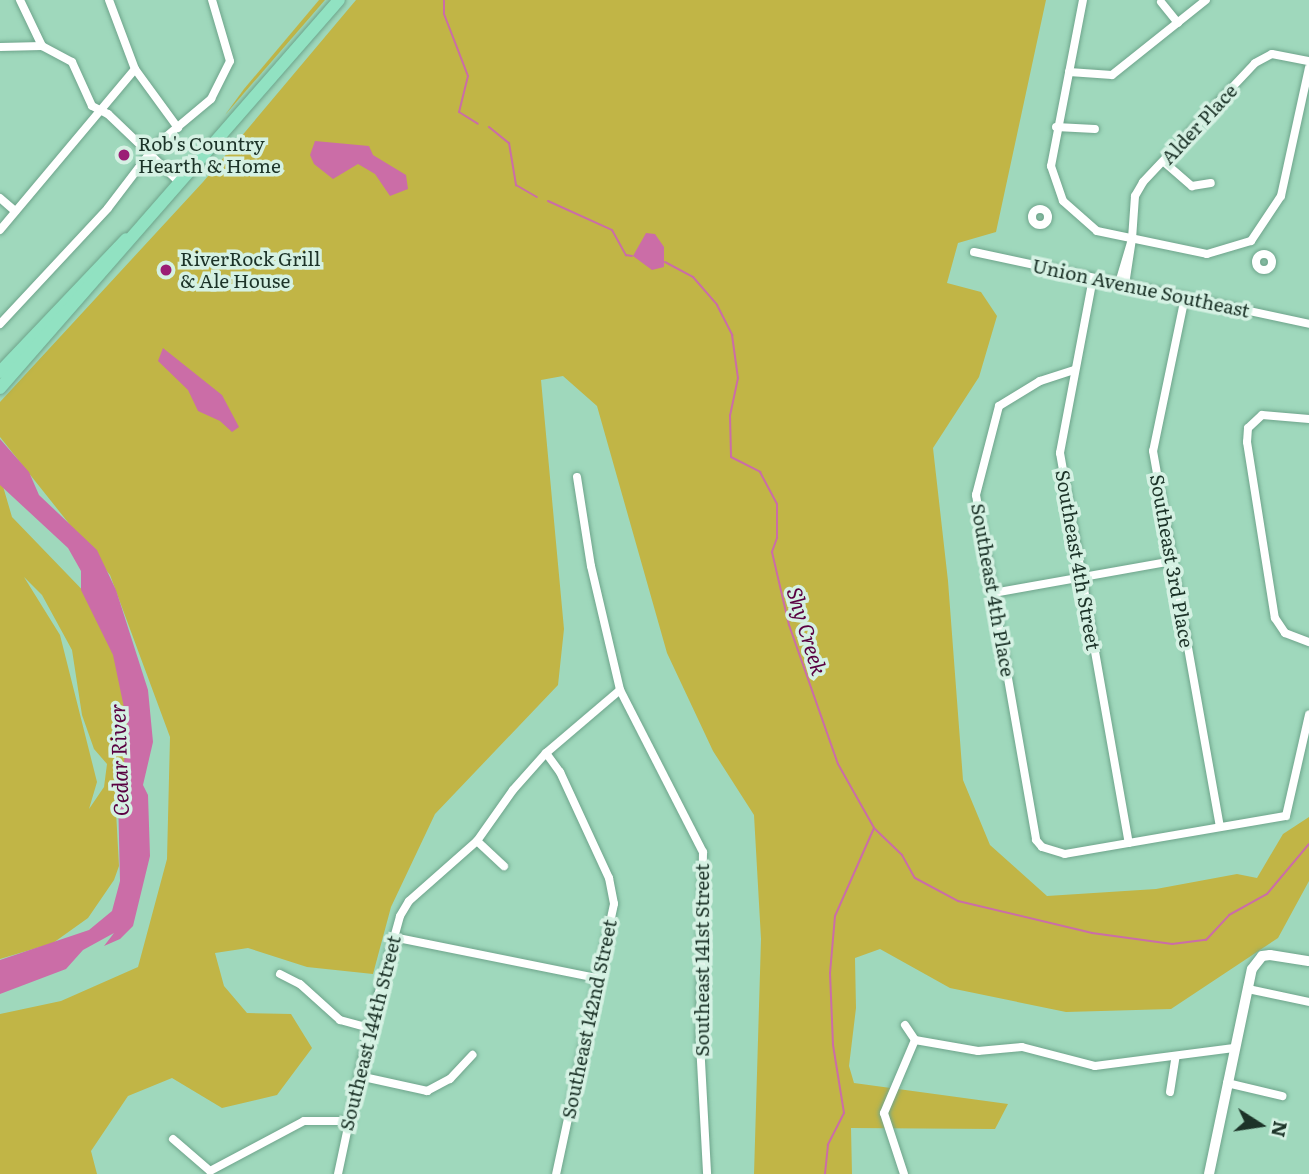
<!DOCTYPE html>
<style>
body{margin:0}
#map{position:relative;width:1309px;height:1174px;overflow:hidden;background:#9fd8bc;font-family:Literata,serif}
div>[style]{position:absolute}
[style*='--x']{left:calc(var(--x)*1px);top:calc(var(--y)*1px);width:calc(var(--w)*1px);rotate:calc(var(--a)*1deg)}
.green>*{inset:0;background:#c1b546}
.water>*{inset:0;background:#cb6da7}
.stream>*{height:2px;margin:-1px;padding:0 1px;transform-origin:1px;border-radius:1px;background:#cb6da7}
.roads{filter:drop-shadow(0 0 2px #6ea48b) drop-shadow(0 0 2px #6ea48b)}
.street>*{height:8px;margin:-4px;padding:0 4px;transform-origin:4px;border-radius:4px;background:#fff}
.street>.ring{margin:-4px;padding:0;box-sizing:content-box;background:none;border:8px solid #fff;border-radius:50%}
.secondary>*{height:10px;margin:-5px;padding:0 5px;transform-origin:5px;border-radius:5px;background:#fff}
.primary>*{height:12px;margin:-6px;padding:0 6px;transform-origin:6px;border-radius:6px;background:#91e2c2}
.dots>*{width:19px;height:19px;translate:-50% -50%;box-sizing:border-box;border:4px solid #d5f1e3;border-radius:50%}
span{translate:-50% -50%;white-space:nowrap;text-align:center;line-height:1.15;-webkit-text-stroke:7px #d5f1e3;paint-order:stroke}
.street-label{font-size:19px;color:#1c3328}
.poi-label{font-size:19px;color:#1c3328}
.left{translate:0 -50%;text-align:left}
.water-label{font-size:21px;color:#590041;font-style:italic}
.north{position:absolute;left:1225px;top:1090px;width:70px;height:70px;-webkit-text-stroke:5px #d5f1e3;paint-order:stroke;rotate:102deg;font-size:19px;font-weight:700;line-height:28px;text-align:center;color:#1c3328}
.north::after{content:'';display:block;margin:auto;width:24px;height:32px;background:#1c3328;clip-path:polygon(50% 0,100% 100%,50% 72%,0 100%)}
</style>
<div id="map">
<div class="green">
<div style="clip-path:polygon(319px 0,325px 0,225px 115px,244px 89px)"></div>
<div style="clip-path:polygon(356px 0,1046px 0,996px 232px,958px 243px,947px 283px,981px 292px,997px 316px,979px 377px,933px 448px,948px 581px,963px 780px,990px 845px,1047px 896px,1156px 889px,1237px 874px,1257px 878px,1283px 834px,1309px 817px,1309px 881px,1278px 938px,1171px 1009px,1066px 1012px,950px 988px,880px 949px,855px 958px,856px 1008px,849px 1066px,854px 1083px,1008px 1104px,995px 1129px,851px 1128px,852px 1174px,754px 1174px,761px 939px,754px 815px,713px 751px,667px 653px,597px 406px,563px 376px,541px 380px,564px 629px,558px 685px,435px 814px,391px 907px,373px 974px,307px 967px,248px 948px,215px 953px,224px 986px,247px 1013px,291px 1014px,312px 1048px,277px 1095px,222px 1108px,172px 1078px,128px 1096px,91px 1151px,97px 1174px,0 1174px,0 1014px,61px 1001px,138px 967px,167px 859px,170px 737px,110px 575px,0 437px,0 402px,203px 182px)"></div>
<div style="clip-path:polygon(evenodd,0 476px,12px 517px,94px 602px,134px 709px,116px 811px,119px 866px,114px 880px,88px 918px,53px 943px,0 959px,0 476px,24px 577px,42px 595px,72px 650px,82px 715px,94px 749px,107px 764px,104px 787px,89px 809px,97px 782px,60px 635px,24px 577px)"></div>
</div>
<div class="water">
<div style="clip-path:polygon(315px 141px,369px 146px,373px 155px,406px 175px,408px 189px,390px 196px,375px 174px,358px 164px,333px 179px,314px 164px,310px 155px)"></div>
<div style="clip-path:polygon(646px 233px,655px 234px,664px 247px,664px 267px,652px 270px,633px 256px)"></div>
<div style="clip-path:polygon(163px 348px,222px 395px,239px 427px,232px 432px,220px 421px,198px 411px,188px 390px,158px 361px)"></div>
<div style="clip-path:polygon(0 439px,29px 472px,39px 495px,97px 550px,116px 590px,148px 690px,153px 742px,143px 785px,148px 795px,150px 856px,133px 926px,120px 939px,104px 946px,114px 933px,83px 950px,66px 969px,0 994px,0 960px,89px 930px,112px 911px,120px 881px,118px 795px,127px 744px,127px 722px,113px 655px,81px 590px,81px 571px,68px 548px,0 485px)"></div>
</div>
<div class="stream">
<div style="--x:444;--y:0;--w:14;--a:90"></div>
<div style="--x:444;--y:14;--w:66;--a:68.8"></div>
<div style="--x:468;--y:76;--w:37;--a:104"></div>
<div style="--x:459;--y:112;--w:22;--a:32"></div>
<div style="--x:489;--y:127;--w:26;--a:39"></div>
<div style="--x:509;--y:143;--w:43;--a:80.5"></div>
<div style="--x:516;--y:185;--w:24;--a:30"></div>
<div style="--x:548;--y:201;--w:70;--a:24.4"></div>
<div style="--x:612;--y:230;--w:29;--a:61"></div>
<div style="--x:626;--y:255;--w:6;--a:9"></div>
<div style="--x:665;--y:262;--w:32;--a:28"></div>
<div style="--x:693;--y:277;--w:37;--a:49"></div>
<div style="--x:717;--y:305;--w:34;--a:63"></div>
<div style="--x:732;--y:335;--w:43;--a:82.1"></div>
<div style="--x:738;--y:378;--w:38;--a:102"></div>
<div style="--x:730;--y:415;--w:42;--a:88.6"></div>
<div style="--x:731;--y:457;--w:33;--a:27"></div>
<div style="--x:760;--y:472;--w:36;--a:62"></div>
<div style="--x:777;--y:504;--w:34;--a:90"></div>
<div style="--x:777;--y:538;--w:15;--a:110"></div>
<div style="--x:772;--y:552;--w:75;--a:76.9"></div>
<div style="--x:789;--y:625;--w:147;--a:70.6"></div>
<div style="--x:838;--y:764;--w:73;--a:60.6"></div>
<div style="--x:874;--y:828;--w:96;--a:113.9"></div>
<div style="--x:835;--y:916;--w:57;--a:95"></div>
<div style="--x:830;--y:973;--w:72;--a:87.6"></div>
<div style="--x:833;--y:1045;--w:69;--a:80.8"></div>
<div style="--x:844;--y:1113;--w:36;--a:117"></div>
<div style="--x:828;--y:1145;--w:29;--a:96"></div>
<div style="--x:874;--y:828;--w:39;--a:44"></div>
<div style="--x:902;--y:855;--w:26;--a:61"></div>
<div style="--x:915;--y:878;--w:49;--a:28.1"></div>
<div style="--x:958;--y:901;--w:138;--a:13.4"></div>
<div style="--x:1092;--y:933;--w:81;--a:7.8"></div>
<div style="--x:1172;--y:944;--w:34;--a:-7"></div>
<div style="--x:1206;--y:940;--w:34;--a:-47"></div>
<div style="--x:1229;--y:915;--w:43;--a:-28.9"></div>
<div style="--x:1267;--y:894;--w:65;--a:-50"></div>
</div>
<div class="roads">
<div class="street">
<div style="--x:20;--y:0;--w:51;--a:64.4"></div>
<div style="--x:42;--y:46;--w:34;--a:28"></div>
<div style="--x:72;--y:62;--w:48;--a:65.6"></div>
<div style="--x:92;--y:106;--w:18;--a:27"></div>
<div style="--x:108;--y:114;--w:100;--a:43.8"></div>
<div style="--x:109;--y:0;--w:74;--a:69.4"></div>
<div style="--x:135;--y:69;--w:73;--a:53.9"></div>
<div style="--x:1083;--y:0;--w:169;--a:100.9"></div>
<div style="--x:1051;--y:166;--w:37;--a:71"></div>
<div style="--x:1063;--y:201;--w:45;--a:41.4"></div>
<div style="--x:1097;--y:231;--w:112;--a:11.8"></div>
<div style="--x:1207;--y:254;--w:46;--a:-16.5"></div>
<div style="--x:1251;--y:241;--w:54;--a:-56.3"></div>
<div style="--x:1281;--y:196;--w:131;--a:-77.7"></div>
<div style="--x:1161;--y:2;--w:27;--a:51"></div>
<div style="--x:0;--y:47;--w:42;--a:-1.4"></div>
<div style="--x:1069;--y:72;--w:43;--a:4"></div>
<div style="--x:1112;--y:75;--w:120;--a:-38.6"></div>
<div style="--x:1056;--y:127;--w:39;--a:3"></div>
<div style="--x:1164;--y:162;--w:37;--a:41"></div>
<div style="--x:1192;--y:186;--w:19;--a:-9"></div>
<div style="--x:0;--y:198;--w:20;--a:41"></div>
<div class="ring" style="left:1032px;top:209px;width:8px;height:8px"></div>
<div style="--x:0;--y:230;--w:210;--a:-50"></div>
<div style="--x:1132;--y:239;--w:43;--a:-86"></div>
<div style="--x:1135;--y:196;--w:16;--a:-60"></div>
<div style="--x:1143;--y:182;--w:163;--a:-46.7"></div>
<div style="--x:1255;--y:63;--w:19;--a:-28"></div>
<div style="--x:1272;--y:54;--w:38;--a:11"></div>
<div style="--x:974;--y:252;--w:343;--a:12.1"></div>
<div class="ring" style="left:1256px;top:254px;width:8px;height:8px"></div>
<div style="--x:1093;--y:278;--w:178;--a:100.7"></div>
<div style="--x:1060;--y:453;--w:396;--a:80"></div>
<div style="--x:1119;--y:283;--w:46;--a:-73.5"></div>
<div style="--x:1132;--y:239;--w:47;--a:98.7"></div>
<div style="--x:1185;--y:297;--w:157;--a:101.7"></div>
<div style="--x:1153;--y:451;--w:381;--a:79.9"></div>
<div style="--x:0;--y:324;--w:158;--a:-47"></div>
<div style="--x:108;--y:208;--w:79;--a:-52.7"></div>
<div style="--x:156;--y:145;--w:72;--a:-39.9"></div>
<div style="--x:211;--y:99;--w:42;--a:-63.4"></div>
<div style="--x:230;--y:61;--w:64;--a:-106.4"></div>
<div style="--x:1074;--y:370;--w:36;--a:162"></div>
<div style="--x:1040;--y:381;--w:48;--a:148.6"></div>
<div style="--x:999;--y:406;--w:92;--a:104.5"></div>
<div style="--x:976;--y:495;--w:350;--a:80.1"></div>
<div style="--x:1036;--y:840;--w:9;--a:49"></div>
<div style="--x:1042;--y:847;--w:24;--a:17"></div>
<div style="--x:1065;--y:854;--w:224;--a:-9.8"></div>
<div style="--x:1286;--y:816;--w:104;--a:-77.2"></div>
<div style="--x:1309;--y:419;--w:47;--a:-175.1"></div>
<div style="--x:1262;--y:415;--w:19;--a:137"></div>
<div style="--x:1248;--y:428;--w:14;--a:94"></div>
<div style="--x:1247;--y:442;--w:178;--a:81"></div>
<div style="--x:1275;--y:618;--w:18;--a:56"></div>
<div style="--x:1285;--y:633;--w:26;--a:21"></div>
<div style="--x:577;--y:477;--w:90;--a:81.1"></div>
<div style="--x:591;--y:566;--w:127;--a:76.8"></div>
<div style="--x:620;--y:690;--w:182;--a:62.9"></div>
<div style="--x:703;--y:852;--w:191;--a:90.9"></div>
<div style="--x:700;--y:1043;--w:131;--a:86.9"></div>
<div style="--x:993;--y:593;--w:182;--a:-10.1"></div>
<div style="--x:546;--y:753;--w:24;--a:54"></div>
<div style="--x:560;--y:772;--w:117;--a:65.2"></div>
<div style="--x:609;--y:878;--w:26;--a:79"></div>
<div style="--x:614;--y:904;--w:276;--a:102.1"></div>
<div style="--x:477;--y:841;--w:37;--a:43"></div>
<div style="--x:393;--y:937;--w:207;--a:11.4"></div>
<div style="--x:280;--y:974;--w:22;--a:27"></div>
<div style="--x:300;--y:984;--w:54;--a:42"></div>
<div style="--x:340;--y:1020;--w:30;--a:15"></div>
<div style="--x:1248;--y:989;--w:62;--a:12"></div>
<div style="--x:905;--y:1025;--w:18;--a:56"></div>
<div style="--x:915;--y:1040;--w:64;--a:9.9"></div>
<div style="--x:978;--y:1051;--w:44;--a:-5.2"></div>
<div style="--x:1022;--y:1047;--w:75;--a:14.6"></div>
<div style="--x:1095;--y:1066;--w:140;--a:-7.4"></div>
<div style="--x:359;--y:1076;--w:70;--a:12.4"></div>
<div style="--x:427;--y:1091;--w:26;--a:-28"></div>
<div style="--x:450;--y:1079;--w:33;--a:-47"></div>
<div style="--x:1227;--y:1083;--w:57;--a:13.3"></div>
<div style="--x:1170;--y:1092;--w:36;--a:-81"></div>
<div style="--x:173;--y:1139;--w:49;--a:40.9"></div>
<div style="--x:210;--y:1171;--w:106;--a:-28"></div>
<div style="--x:304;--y:1121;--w:43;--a:0"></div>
<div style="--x:338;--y:1174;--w:149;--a:-78"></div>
<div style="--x:369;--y:1028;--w:116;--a:-74.5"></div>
<div style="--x:400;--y:916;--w:17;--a:-59"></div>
<div style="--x:409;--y:901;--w:91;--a:-41.4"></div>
<div style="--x:477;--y:841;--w:62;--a:-54.8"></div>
<div style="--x:513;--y:790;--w:50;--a:-48.3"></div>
<div style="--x:546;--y:753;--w:97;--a:-40.4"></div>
<div style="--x:904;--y:1174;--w:64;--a:-108.2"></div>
<div style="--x:884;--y:1113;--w:79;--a:-67"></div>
</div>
<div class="secondary">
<div style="--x:1209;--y:1174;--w:209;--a:-78.2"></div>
<div style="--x:1252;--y:969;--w:16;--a:-52"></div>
<div style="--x:1262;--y:956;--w:8;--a:-7"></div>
<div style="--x:1270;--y:955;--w:39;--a:9"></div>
</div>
<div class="primary">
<div style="--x:0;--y:372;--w:183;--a:-46.5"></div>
<div style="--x:0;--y:388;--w:515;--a:-48.86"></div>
</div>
</div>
<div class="dots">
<div style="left:124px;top:155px;background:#9b1e75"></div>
<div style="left:166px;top:270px;background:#9b1e75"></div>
</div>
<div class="street-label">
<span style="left:1199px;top:124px;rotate:-47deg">Alder Place</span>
<span style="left:1141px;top:288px;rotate:12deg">Union Avenue Southeast</span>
<span style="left:1078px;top:560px;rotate:80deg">Southeast 4th Street</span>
<span style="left:1172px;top:561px;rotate:80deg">Southeast 3rd Place</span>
<span style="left:993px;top:590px;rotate:80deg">Southeast 4th Place</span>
<span style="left:702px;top:960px;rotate:-90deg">Southeast 141st Street</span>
<span style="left:589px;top:1019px;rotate:-78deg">Southeast 142nd Street</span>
<span style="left:370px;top:1033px;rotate:-76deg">Southeast 144th Street</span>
</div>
<div class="poi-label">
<span class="left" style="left:138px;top:155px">Rob's Country<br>Hearth &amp; Home</span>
<span class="left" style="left:180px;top:270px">RiverRock Grill<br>&amp; Ale House</span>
</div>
<div class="water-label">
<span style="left:808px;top:631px;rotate:73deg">Shy Creek</span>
<span style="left:118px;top:760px;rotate:-92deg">Cedar River</span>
</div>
<div class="north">N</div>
</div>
